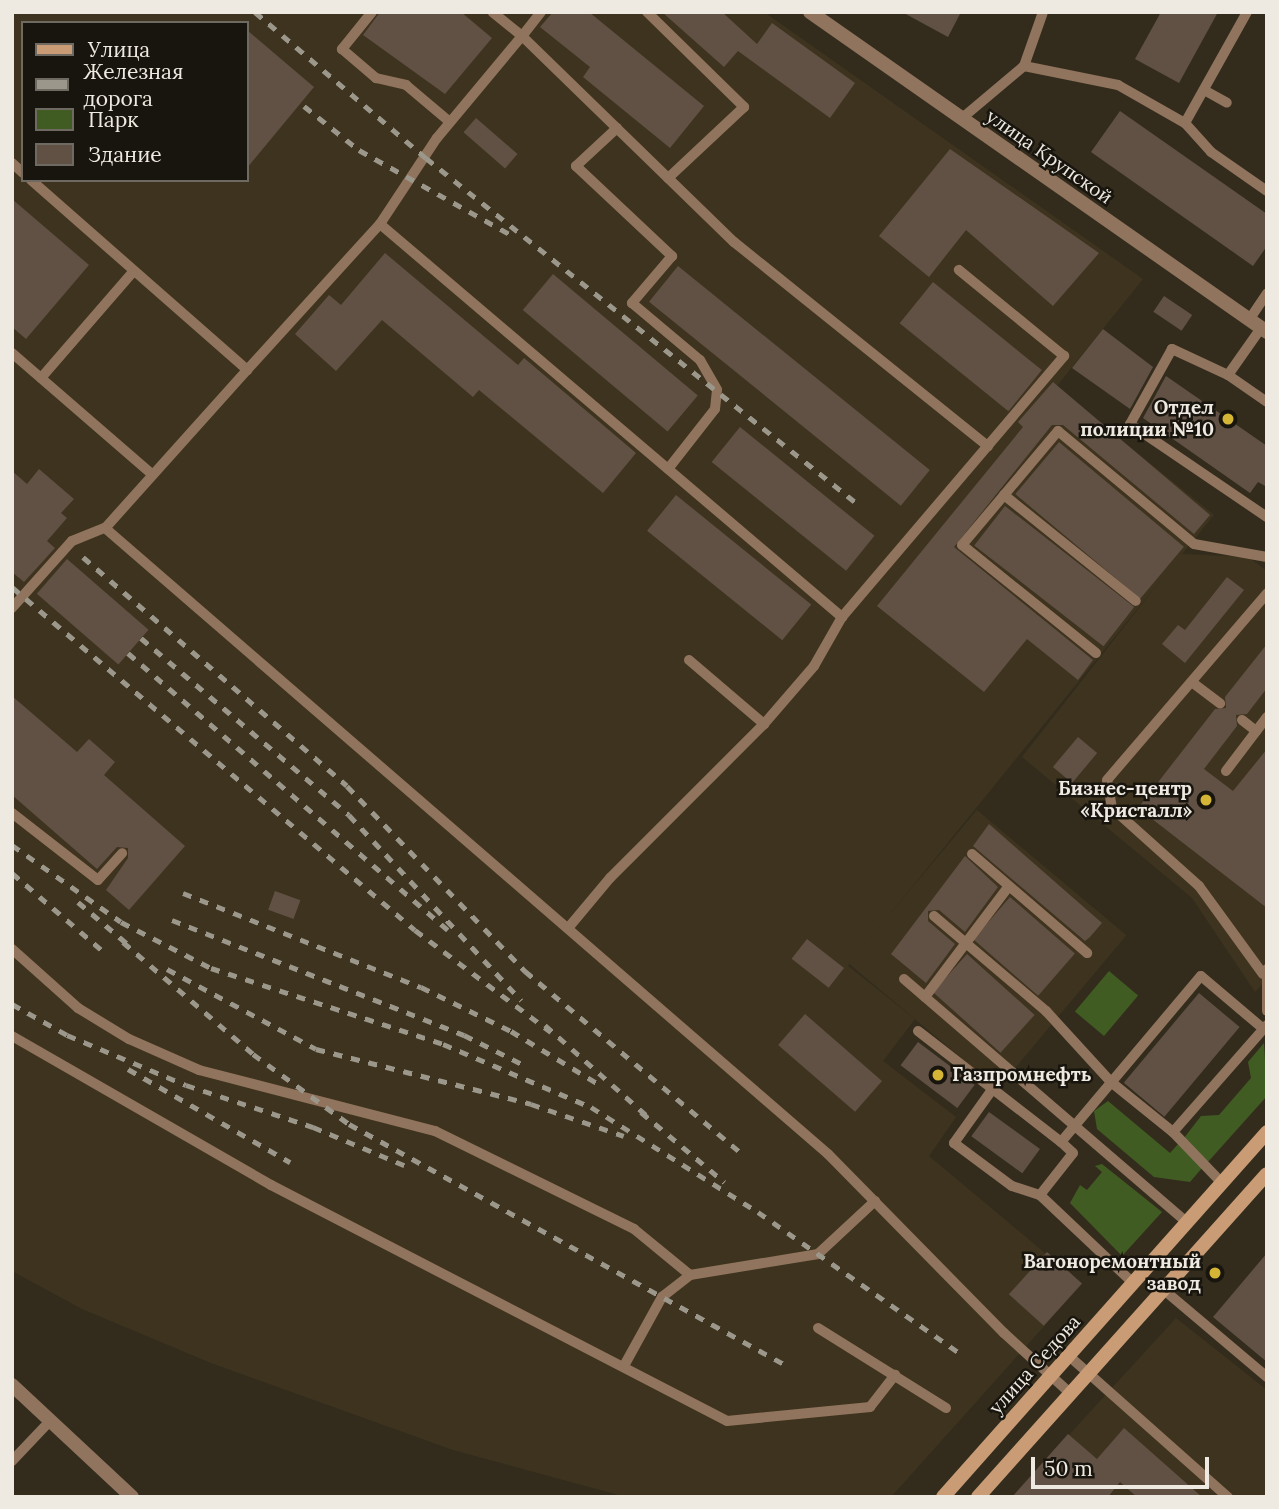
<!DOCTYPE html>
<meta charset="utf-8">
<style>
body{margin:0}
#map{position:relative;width:1279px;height:1509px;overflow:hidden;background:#332c1d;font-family:Lora,serif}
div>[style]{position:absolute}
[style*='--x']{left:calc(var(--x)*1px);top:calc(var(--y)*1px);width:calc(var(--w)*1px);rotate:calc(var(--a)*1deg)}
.built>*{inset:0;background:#3e331e;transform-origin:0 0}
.green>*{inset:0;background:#405c22;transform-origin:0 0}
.building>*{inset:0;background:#615145;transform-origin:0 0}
.service>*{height:10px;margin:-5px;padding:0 5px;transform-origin:5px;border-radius:5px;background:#90745d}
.minor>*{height:14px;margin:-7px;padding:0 7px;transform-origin:7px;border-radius:7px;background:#90745d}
.secondary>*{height:14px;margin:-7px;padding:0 7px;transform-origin:7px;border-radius:7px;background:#c99c76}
.rail>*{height:5px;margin-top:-2.5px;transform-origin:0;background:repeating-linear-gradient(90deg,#9c978b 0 9px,transparent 0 18px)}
.dots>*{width:19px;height:19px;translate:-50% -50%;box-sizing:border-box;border:4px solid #18150e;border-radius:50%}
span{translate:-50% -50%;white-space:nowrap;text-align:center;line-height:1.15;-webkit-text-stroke:5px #18150e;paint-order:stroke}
.street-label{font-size:19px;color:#efeae1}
.poi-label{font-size:19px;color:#efeae1;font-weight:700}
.right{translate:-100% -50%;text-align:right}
.left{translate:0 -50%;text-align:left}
.frame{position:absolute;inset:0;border:14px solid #efeae1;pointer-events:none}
.legend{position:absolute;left:21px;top:21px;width:228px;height:161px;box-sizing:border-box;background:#18150e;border:2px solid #6e6a62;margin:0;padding:9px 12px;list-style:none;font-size:21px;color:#efeae1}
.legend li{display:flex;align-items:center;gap:14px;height:35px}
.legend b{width:35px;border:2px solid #6e6a62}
.scale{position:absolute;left:1031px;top:1457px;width:178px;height:32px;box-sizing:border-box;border:4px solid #efeae1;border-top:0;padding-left:9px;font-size:21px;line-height:24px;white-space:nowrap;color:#efeae1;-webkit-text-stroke:5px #18150e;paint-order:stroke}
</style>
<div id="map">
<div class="built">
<div style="clip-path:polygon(evenodd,12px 12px,764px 12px,1143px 279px,1056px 387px,1214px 515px,1182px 554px,1248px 557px,1267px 571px,1267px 979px,1255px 992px,1192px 898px,1022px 757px,1164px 576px,848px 966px,915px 1019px,883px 1061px,956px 1117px,929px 1156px,1082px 1284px,891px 1497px,626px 1497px,453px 1450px,211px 1363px,82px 1309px,12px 1271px,12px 12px,23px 23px,247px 23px,247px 180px,23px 180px,23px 23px)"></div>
<div style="left:977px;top:810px;width:195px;height:200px;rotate:40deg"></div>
<div style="clip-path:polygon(1176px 1318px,1267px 1390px,1267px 1497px,1012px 1497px)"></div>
</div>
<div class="green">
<div style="left:1109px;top:971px;width:38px;height:53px;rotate:40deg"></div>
<div style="clip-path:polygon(1264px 1043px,1267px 1096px,1207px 1163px,1184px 1138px,1201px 1116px,1219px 1115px,1251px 1078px,1248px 1062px)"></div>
<div style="clip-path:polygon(1108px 1101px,1170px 1153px,1179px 1143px,1202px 1168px,1190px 1182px,1154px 1177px,1097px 1129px,1094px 1111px)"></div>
<div style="clip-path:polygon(1102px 1164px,1162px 1212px,1122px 1256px,1070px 1203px,1080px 1185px,1087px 1190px,1102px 1172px,1095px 1166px)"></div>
</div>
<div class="building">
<div style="clip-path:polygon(380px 12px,461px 12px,492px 38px,445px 94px,363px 35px)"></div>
<div style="clip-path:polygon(553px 12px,589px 12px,704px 106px,670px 148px,583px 77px,590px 67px,540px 27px)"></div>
<div style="clip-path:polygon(662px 12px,722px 12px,757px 44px,772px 23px,855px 83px,830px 118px,738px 51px,724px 67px)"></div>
<div style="clip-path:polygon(902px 12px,961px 12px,948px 37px)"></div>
<div style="clip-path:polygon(1161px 12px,1218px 12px,1179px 83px,1135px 59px)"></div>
<div style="clip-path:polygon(247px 30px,314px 87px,247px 168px)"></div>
<div style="clip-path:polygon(1120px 111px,1267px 214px,1267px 246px,1253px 266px,1091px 152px)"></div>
<div style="left:476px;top:118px;width:55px;height:19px;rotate:41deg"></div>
<div style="clip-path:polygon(950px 149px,1099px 253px,1053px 306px,966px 230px,929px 277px,879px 236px)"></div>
<div style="clip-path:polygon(12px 199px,89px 265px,26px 339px,12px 327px)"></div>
<div style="clip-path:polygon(385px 253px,518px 365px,524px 358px,636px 453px,603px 493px,479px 390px,473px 397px,382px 320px,336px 371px,295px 334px,329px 295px,341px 305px)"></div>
<div style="left:678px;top:266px;width:324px;height:46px;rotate:39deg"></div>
<div style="left:553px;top:274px;width:189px;height:47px;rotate:40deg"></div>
<div style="left:933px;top:282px;width:140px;height:53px;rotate:39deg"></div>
<div style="left:1164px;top:296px;width:34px;height:19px;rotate:34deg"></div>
<div style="clip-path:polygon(1103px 329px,1153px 367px,1130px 409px,1072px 368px)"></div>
<div style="clip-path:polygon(1166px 376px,1267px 446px,1267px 487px,1258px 482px,1250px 493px,1143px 418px)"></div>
<div style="clip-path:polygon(1053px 382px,1210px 515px,1194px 534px,1063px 425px,1052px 425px,954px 547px,1093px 660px,1078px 680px,1027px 639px,984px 692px,877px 606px,1023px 427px,1018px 422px)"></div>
<div style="left:740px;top:427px;width:173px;height:45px;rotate:39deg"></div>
<div style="left:1059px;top:442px;width:163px;height:68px;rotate:40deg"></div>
<div style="clip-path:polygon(39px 469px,74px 499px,61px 513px,67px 518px,47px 541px,55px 548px,24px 582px,12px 572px,12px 471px,27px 484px)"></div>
<div style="left:676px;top:495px;width:174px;height:46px;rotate:39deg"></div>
<div style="left:1005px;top:506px;width:164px;height:50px;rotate:38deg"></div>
<div style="left:67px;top:559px;width:108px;height:46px;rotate:41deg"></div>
<div style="clip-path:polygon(1227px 577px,1244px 590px,1185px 663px,1162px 644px,1178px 625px,1185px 630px)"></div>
<div style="clip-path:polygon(1267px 644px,1267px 688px,1247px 714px,1236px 715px,1237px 726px,1204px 769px,1233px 791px,1267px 749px,1267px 908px,1138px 808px,1215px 709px,1226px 708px,1225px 697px)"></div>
<div style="clip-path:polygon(12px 696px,77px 752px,89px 739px,115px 762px,104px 775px,185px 846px,129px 910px,106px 890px,128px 858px,128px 848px,117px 847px,97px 869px,12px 795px)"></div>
<div style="left:1078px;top:737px;width:25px;height:39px;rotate:40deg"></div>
<div style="clip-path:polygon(989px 824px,1102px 923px,1090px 937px,1085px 941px,973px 846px)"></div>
<div style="clip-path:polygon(965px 856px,998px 887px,965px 932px,939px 910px,928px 911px,928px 921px,955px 944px,926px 983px,891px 954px)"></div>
<div style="left:275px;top:891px;width:27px;height:20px;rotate:20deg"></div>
<div style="left:1010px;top:897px;width:86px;height:56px;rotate:41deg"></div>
<div style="left:807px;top:939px;width:47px;height:25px;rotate:38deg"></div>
<div style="left:967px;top:954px;width:91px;height:51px;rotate:42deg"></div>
<div style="left:1199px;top:993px;width:53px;height:117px;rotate:40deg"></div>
<div style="left:805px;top:1014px;width:102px;height:41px;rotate:41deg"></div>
<div style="left:918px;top:1042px;width:71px;height:29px;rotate:37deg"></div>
<div style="left:989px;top:1112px;width:63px;height:30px;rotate:36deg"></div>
<div style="left:1047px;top:1252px;width:47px;height:57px;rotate:42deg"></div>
<div style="clip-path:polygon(1267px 1253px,1267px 1362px,1213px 1317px)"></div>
<div style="clip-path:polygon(1124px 1428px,1202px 1497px,1137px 1497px,1120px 1482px,1108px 1497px,1012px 1497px,1068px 1434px,1097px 1459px)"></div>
</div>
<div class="service">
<div style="--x:372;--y:12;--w:48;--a:129"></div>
<div style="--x:342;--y:49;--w:45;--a:40.5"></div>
<div style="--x:376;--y:78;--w:31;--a:13"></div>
<div style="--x:406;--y:85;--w:57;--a:40.1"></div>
<div style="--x:541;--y:12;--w:31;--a:128"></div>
<div style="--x:522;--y:36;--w:296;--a:44.2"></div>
<div style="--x:734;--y:242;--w:326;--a:38.8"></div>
<div style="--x:647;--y:12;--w:136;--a:44.4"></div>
<div style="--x:744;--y:107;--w:104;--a:136.9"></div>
<div style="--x:1024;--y:66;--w:96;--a:11.4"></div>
<div style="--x:1118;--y:85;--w:77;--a:29.6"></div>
<div style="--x:1185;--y:123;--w:39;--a:48"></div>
<div style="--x:1211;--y:152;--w:68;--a:34.9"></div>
<div style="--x:1204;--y:90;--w:26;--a:29"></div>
<div style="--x:961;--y:119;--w:82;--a:-40.1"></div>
<div style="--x:1024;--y:66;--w:57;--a:-70.6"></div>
<div style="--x:1185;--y:123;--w:127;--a:-60.8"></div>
<div style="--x:617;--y:128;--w:56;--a:137.2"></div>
<div style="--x:576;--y:166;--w:132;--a:43.2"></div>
<div style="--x:672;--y:256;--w:62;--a:130.4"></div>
<div style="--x:632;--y:303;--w:89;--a:40"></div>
<div style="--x:700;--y:360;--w:34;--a:60"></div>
<div style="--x:717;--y:390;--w:19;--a:96"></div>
<div style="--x:715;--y:409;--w:76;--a:128.1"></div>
<div style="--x:12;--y:163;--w:15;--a:42"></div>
<div style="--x:31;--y:180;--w:288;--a:41.3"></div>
<div style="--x:247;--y:370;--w:212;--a:131.9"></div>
<div style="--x:105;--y:528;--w:956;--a:40.89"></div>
<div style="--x:828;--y:1154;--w:251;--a:45.5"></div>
<div style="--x:1004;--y:1333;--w:91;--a:42.3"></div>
<div style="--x:380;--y:224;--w:607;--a:40.39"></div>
<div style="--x:1249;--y:320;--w:32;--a:-56"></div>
<div style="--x:12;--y:353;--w:186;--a:40.9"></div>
<div style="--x:247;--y:370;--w:197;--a:-47.7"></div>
<div style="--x:380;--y:224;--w:103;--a:-56.5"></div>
<div style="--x:437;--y:138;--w:133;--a:-50.2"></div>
<div style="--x:522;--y:36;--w:38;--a:-141"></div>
<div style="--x:1228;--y:375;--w:57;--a:-54.9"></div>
<div style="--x:41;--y:378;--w:139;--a:-49.1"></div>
<div style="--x:1267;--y:402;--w:47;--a:-145.3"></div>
<div style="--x:1228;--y:375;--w:62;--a:-155.1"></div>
<div style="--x:1172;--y:349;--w:86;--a:119.2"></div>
<div style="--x:1130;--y:424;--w:166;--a:34.2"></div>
<div style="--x:1004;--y:495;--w:169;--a:38.8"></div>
<div style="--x:12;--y:608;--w:90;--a:-48.2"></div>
<div style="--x:72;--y:541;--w:35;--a:-22"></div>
<div style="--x:1096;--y:653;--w:172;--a:-141.1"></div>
<div style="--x:962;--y:545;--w:149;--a:-49.9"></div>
<div style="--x:1058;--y:431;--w:177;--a:39.7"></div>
<div style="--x:1194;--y:544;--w:74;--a:10.1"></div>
<div style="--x:689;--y:660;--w:99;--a:40.5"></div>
<div style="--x:1193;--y:683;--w:34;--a:37"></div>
<div style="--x:1242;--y:720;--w:18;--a:38"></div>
<div style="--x:1226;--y:771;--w:68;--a:-52.8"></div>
<div style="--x:12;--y:813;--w:109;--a:37.9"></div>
<div style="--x:98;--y:880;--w:36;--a:-48"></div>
<div style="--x:972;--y:854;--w:152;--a:40.7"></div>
<div style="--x:934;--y:916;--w:147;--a:40.3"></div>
<div style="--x:1046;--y:1011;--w:96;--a:47.5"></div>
<div style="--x:1111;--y:1082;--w:80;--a:38.9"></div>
<div style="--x:1173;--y:1132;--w:71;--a:46.1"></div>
<div style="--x:569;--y:927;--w:64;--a:-50.1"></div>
<div style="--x:610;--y:878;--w:218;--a:-45"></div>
<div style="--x:764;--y:724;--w:77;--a:-49.2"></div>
<div style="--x:814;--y:666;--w:56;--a:-60.3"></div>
<div style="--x:842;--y:617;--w:343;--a:-49.6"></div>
<div style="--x:1064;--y:356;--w:136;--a:-140.7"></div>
<div style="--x:12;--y:949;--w:89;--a:41.8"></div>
<div style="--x:78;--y:1008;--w:60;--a:31.3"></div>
<div style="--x:129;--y:1039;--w:77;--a:23.9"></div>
<div style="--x:199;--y:1070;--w:244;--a:14.5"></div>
<div style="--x:435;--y:1131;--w:222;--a:26.2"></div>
<div style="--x:634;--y:1229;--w:72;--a:39.4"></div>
<div style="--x:1267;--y:969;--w:42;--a:90"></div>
<div style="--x:1263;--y:974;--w:109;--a:-126"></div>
<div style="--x:1199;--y:886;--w:117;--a:-138.1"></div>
<div style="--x:1112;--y:808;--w:28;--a:-100"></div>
<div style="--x:1107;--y:780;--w:246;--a:-49.4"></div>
<div style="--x:904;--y:979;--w:373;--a:40.7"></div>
<div style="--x:925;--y:997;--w:139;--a:-52.9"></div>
<div style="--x:918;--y:1031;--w:181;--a:37.8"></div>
<div style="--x:1061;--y:1142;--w:217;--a:-49.9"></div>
<div style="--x:1201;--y:976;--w:77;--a:40.3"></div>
<div style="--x:12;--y:1036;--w:299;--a:29.9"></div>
<div style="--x:271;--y:1185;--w:513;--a:27.36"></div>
<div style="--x:727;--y:1421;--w:144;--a:-5.6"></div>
<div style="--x:870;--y:1407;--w:41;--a:-52"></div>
<div style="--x:994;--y:1087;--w:69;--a:125.5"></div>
<div style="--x:954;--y:1143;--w:72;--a:36.6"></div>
<div style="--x:1012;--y:1186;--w:29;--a:18"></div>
<div style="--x:1040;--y:1195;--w:128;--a:43.4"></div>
<div style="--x:1173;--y:1132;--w:142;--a:-48.7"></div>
<div style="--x:1040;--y:1195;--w:53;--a:-51.8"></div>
<div style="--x:1073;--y:1153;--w:16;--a:-137"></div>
<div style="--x:1164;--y:1290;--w:135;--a:40.2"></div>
<div style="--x:818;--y:1328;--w:151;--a:32"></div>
<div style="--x:1069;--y:1356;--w:213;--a:41.6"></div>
<div style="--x:625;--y:1364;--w:77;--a:-61.1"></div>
<div style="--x:662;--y:1297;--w:36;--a:-38"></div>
<div style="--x:690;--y:1275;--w:130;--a:-9.3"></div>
<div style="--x:818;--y:1254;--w:78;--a:-42.9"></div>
<div style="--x:12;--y:1461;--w:55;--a:-46.5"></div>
</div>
<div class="minor">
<div style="--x:810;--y:12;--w:558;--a:35"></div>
<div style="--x:12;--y:1385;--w:164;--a:43"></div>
</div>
<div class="secondary">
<div style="--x:943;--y:1497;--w:488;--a:-48.4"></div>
<div style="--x:978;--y:1497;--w:433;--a:-48.2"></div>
</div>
<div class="rail">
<div style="--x:255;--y:12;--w:225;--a:40.5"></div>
<div style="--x:426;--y:158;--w:556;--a:38.72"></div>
<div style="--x:304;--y:106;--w:70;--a:38.7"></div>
<div style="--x:359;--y:150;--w:174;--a:29.2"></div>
<div style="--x:83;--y:557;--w:349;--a:40.9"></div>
<div style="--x:347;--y:786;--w:257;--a:46.1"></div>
<div style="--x:525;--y:971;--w:280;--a:40.1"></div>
<div style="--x:12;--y:587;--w:529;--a:40.4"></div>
<div style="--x:415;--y:930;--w:170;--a:36.9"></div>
<div style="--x:141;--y:638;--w:273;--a:40.4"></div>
<div style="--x:349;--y:815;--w:253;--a:47.1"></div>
<div style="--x:128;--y:653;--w:423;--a:40.9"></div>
<div style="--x:12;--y:845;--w:133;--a:35.2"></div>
<div style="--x:121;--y:922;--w:101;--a:27.1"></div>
<div style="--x:211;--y:968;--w:244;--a:18.1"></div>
<div style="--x:443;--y:1044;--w:161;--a:23.1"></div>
<div style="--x:591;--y:1107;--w:197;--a:32.2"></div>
<div style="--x:758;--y:1212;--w:249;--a:35"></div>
<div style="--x:12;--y:873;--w:123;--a:40.7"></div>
<div style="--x:183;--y:893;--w:256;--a:21.6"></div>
<div style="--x:421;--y:987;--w:100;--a:26.1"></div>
<div style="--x:511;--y:1031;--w:100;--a:31.2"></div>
<div style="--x:78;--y:902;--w:70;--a:40.3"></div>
<div style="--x:172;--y:920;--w:314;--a:21.5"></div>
<div style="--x:464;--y:1035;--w:69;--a:26.6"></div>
<div style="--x:123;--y:942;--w:172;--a:40.7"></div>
<div style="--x:253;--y:1054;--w:119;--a:36.1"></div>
<div style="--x:349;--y:1124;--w:499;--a:28.9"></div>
<div style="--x:167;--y:969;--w:169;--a:28.2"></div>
<div style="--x:316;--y:1049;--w:222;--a:14.3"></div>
<div style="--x:531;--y:1104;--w:98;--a:19"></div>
<div style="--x:12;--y:1004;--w:63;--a:29.4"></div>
<div style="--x:67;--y:1035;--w:129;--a:22.8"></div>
<div style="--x:186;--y:1085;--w:134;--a:18.3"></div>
<div style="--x:313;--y:1127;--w:99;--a:22.7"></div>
<div style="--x:545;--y:1025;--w:137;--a:41.7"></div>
<div style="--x:128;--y:1069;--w:187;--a:29.9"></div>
<div style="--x:641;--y:1112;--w:109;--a:40.1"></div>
</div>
<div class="dots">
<div style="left:1228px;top:419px;background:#d5b535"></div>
<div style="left:1206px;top:800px;background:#d5b535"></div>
<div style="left:938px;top:1075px;background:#d5b535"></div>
<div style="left:1215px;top:1273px;background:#d5b535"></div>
</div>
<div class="street-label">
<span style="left:1049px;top:157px;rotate:35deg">улица Крупской</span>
<span style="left:1035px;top:1365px;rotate:-48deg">улица Седова</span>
</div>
<div class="poi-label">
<span class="right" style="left:1214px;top:419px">Отдел<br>полиции №10</span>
<span class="right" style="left:1192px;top:800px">Бизнес-центр<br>«Кристалл»</span>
<span class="left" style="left:952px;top:1075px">Газпромнефть</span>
<span class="right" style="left:1201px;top:1273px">Вагоноремонтный<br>завод</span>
</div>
<div class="frame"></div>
<ul class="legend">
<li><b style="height:9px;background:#c99c76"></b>Улица</li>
<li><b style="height:9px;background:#9c978b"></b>Железная дорога</li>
<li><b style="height:19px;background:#405c22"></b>Парк</li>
<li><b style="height:19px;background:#615145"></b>Здание</li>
</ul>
<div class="scale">50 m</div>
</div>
